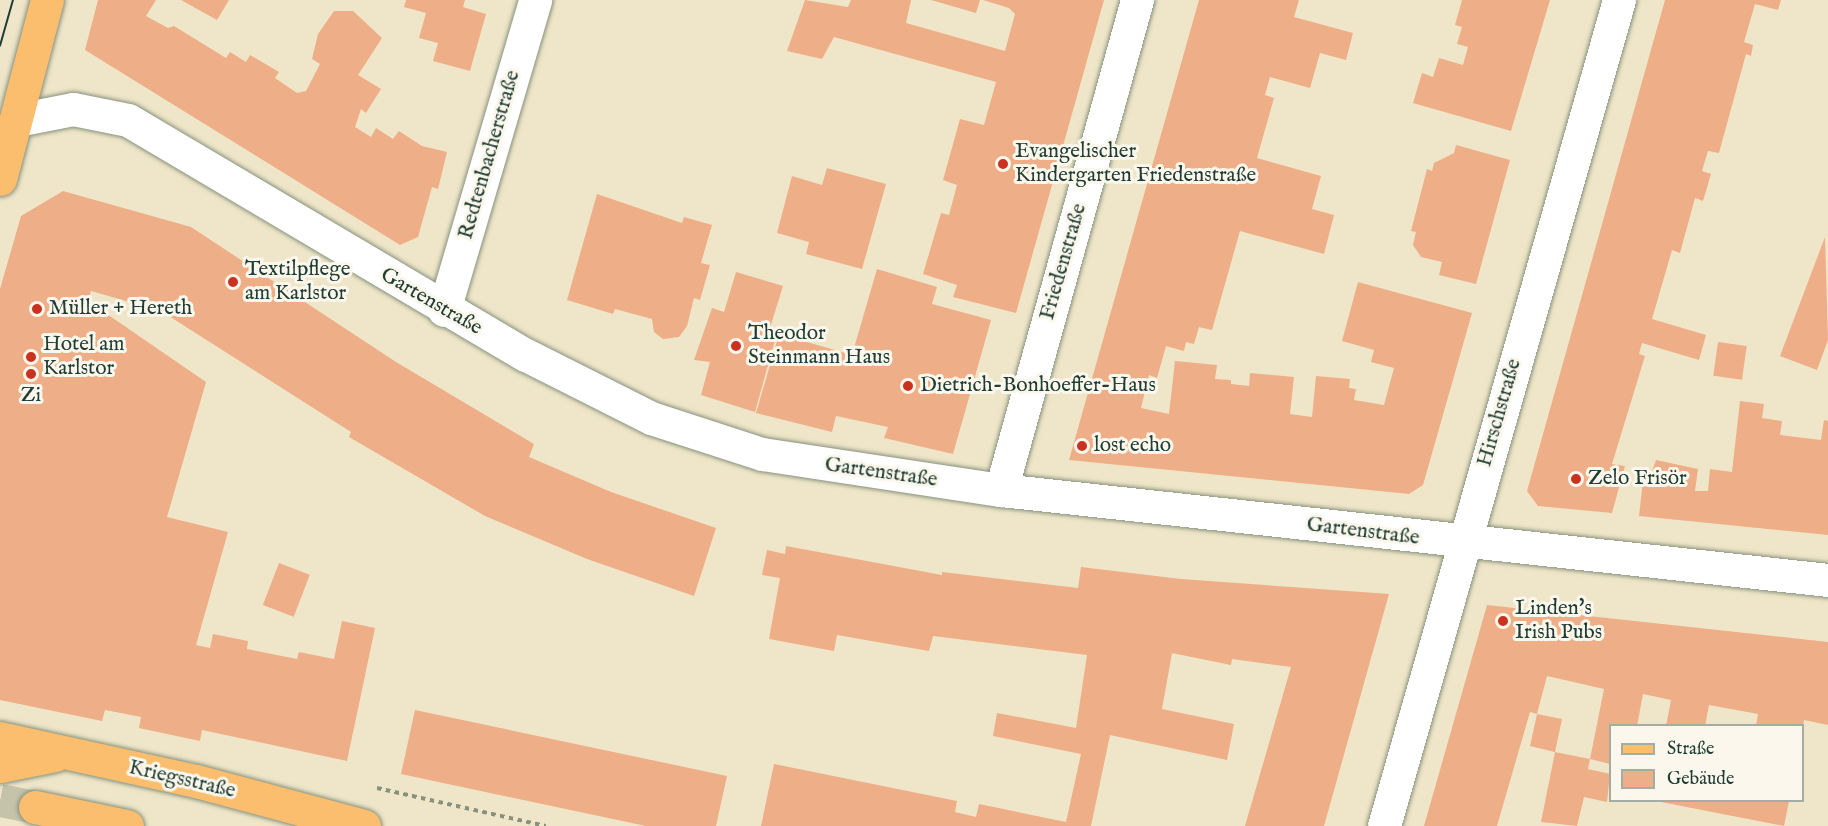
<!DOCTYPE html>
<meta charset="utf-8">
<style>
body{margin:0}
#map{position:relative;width:1828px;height:826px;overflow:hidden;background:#efe6c9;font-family:"IM FELL English",serif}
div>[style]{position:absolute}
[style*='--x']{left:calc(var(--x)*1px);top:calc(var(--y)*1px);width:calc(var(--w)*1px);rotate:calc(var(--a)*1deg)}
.building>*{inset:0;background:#eeae87;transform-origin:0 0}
.major-tunnel>*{height:33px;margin-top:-16.5px;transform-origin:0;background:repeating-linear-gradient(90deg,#c5c4ab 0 33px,transparent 0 49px)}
.path>*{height:4px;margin-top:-2px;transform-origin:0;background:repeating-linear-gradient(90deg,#87927e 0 4.5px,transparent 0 9px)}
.roads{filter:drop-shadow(0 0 2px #87927e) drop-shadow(0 0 2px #87927e)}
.minor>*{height:33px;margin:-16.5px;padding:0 16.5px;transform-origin:16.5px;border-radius:16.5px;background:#fff}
.major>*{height:33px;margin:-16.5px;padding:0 16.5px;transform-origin:16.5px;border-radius:16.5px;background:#fbbe6e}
.tram>*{height:1.5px;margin:-0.75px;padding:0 0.75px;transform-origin:0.75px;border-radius:0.75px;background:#1f3d34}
.dots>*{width:16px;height:16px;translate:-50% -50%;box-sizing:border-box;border:3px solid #fbf7ec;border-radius:50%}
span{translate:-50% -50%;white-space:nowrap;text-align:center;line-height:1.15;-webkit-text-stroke:6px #fbf7ec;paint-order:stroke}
.poi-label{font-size:21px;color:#1f3d34}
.left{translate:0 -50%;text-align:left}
.street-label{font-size:21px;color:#1f3d34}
.legend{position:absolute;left:1609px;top:724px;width:195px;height:78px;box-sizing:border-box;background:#fbf7ec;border:2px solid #a3ada2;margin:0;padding:8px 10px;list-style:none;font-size:18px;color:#1f3d34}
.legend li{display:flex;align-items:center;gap:12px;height:30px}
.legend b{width:30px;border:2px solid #a3ada2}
</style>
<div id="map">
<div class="building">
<div style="clip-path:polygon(98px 0,156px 0,146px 16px,168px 28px,174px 26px,226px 58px,230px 52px,246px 62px,250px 55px,279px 72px,275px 78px,297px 93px,306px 91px,320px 64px,312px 59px,318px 34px,334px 11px,353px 11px,382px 38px,358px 75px,381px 89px,366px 113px,361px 109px,355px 127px,371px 137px,376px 128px,393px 139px,399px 131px,422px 146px,447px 152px,438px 189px,432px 187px,418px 237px,400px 245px,85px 50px)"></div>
<div style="clip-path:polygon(181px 0,229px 0,217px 20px)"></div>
<div style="clip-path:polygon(406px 0,465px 0,463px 7px,486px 14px,470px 71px,433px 61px,438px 43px,419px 38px,426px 13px,404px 7px)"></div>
<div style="clip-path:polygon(805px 0,848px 7px,851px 0,911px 0,906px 23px,1005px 51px,1015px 14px,1009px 8px,983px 0,1104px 0,1016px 313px,953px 297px,957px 285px,923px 274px,941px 213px,949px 215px,957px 185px,943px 180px,960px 119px,984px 125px,996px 82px,834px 37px,822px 59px,787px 51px)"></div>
<div style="clip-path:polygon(931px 0,980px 0,976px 13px)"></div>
<div style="clip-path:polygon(1199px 0,1299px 0,1294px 17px,1353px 33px,1346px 60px,1320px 53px,1310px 88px,1270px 77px,1265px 95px,1274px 98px,1257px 158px,1321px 176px,1312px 209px,1334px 215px,1324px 254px,1240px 231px,1212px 330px,1199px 327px,1194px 344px,1186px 342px,1184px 351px,1166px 346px,1157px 378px,1149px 375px,1141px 408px,1169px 414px,1175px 361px,1217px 365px,1215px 379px,1231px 380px,1231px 384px,1249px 386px,1250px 373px,1294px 377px,1290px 414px,1312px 417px,1316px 376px,1350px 379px,1349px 388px,1356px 389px,1354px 400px,1384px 405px,1394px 368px,1371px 362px,1374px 350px,1342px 341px,1358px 282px,1472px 313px,1423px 485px,1409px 494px,1069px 460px)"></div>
<div style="clip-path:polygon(1462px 0,1550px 0,1511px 131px,1413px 103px,1422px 73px,1433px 77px,1439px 58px,1463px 65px,1468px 47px,1457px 44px,1462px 27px,1455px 25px)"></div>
<div style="clip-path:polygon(1665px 0,1781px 0,1778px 10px,1755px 4px,1744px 42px,1753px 45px,1751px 56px,1746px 54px,1719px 153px,1708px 151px,1702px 171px,1711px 174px,1703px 201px,1695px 198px,1680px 253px,1672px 250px,1652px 319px,1706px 335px,1699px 360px,1642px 343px,1639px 354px,1645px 356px,1612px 464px,1625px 466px,1612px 513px,1538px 506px,1527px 491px)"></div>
<div style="clip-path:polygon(1456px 145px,1510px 160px,1476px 284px,1439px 275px,1442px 262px,1421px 257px,1413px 245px,1416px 232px,1411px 231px,1427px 169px,1432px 171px,1434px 163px,1454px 153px)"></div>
<div style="clip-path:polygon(827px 168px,886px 184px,862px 269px,806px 254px,809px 242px,777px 233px,792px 176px,822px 185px)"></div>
<div style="clip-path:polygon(63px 191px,191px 227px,396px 362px,534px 444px,529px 457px,611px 492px,716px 528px,694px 596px,587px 559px,485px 516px,349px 437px,351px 432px,161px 311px,91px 291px,88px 301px,206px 382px,167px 517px,228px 532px,196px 645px,210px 648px,213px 634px,248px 641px,247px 649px,297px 659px,299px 652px,334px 659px,342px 621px,375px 628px,347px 761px,202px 730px,200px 741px,139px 728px,141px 717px,105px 710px,102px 721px,0 700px,0 289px,21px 216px)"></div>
<div style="clip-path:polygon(597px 194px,682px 223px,684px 217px,712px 225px,701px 263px,710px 265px,700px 300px,694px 298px,687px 326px,679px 337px,663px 339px,654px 332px,652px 319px,615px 309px,613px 314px,567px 300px)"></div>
<div style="clip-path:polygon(1825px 237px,1828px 340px,1817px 370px,1780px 356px)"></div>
<div style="clip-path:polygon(877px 269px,937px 287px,932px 304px,991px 320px,953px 454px,884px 438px,888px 427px,836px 416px,832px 432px,756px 413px,779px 334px,852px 355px)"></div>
<div style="clip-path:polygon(736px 272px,783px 286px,769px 331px,777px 333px,755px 412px,701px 395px,710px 362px,694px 360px,712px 308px,724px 312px)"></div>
<div style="left:1718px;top:342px;width:29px;height:34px;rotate:8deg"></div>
<div style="clip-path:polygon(1740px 401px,1764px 404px,1762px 418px,1782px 421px,1780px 435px,1821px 440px,1824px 420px,1828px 421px,1828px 535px,1639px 516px,1644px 472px,1651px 474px,1656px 460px,1698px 469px,1695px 491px,1708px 491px,1710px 469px,1732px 472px)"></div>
<div style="clip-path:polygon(786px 546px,942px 575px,942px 572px,1078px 588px,1081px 567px,1181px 579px,1389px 594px,1324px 826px,1245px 826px,1291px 667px,1232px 659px,1231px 665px,1172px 653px,1162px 709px,1234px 724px,1227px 760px,1110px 735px,1091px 826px,761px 826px,774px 764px,957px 801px,955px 812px,976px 817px,979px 804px,1066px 822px,1081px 754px,993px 736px,997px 713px,1076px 728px,1087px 655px,933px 636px,929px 651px,837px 635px,834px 651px,769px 639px,780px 578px,762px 575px,767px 550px,785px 554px)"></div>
<div style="left:279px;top:563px;width:33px;height:45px;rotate:21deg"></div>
<div style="clip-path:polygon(1487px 605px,1828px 642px,1828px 725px,1804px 720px,1803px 726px,1756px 726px,1758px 714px,1709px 705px,1705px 726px,1666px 726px,1671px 700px,1643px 694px,1637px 726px,1610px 726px,1610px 764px,1590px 759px,1604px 689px,1547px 676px,1537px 714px,1530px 712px,1497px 826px,1424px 826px)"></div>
<div style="clip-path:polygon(415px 710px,727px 776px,716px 826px,646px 826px,401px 774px)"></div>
<div style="clip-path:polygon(1537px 714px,1562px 719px,1555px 752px,1590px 759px,1588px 769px,1610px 774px,1607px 802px,1584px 797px,1577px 826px,1541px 822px,1555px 752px,1530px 746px)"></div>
<div style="clip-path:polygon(1656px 801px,1789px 801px,1784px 826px)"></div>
</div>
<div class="major-tunnel">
<div style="--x:0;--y:800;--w:36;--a:11"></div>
</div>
<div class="path">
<div style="--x:377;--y:788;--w:173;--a:12.7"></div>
</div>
<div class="roads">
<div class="minor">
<div style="--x:17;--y:120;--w:57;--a:-11.1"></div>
<div style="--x:73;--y:109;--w:56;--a:11.3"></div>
<div style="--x:128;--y:120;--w:462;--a:30.6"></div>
<div style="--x:526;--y:355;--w:140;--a:26.7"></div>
<div style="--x:651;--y:418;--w:117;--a:18"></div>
<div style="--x:762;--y:454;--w:242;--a:8.6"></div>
<div style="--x:1001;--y:490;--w:832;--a:6.21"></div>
<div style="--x:444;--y:310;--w:323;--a:-73.6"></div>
<div style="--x:1001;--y:490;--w:509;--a:-74.49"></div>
<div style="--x:1384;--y:826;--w:859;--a:-74.12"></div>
</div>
<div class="major">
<div style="--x:0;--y:179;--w:185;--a:-75.3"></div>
<div style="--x:0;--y:738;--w:201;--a:12.4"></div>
<div style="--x:196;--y:781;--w:174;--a:15"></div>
<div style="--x:0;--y:766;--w:56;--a:-11.3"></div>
<div style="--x:35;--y:807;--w:94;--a:11.7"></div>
</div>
</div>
<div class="tram">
<div style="--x:0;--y:46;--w:48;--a:-74.2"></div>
</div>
<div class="dots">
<div style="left:1003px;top:164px;background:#c8321e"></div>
<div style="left:233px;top:282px;background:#c8321e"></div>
<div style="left:37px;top:309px;background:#c8321e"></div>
<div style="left:736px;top:346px;background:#c8321e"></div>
<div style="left:31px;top:357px;background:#c8321e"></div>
<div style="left:31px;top:374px;background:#c8321e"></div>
<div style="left:908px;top:386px;background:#c8321e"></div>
<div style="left:1082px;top:446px;background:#c8321e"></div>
<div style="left:1576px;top:479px;background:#c8321e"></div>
<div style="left:1503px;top:621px;background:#c8321e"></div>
</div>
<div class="poi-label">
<span class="left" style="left:1015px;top:164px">Evangelischer<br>Kindergarten Friedenstraße</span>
<span class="left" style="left:245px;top:282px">Textilpflege<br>am Karlstor</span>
<span class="left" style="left:49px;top:309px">Müller + Hereth</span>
<span class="left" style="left:748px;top:346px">Theodor<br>Steinmann Haus</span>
<span class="left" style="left:43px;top:357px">Hotel am<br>Karlstor</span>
<span class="left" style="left:920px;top:386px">Dietrich-Bonhoeffer-Haus</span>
<span style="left:31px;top:396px">Zi</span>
<span class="left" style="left:1094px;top:446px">lost echo</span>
<span class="left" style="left:1588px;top:479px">Zelo Frisör</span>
<span class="left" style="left:1515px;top:621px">Linden's<br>Irish Pubs</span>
</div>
<div class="street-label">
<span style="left:490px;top:155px;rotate:-74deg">Redtenbacherstraße</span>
<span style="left:1064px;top:262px;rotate:-74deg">Friedenstraße</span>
<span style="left:431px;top:302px;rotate:30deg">Gartenstraße</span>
<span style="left:1500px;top:413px;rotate:-74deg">Hirschstraße</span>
<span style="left:881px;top:473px;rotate:8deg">Gartenstraße</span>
<span style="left:1363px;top:532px;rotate:7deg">Gartenstraße</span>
<span style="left:182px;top:780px;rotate:13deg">Kriegsstraße</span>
</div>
<ul class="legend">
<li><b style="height:8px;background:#fbbe6e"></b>Straße</li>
<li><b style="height:16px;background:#eeae87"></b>Gebäude</li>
</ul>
</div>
